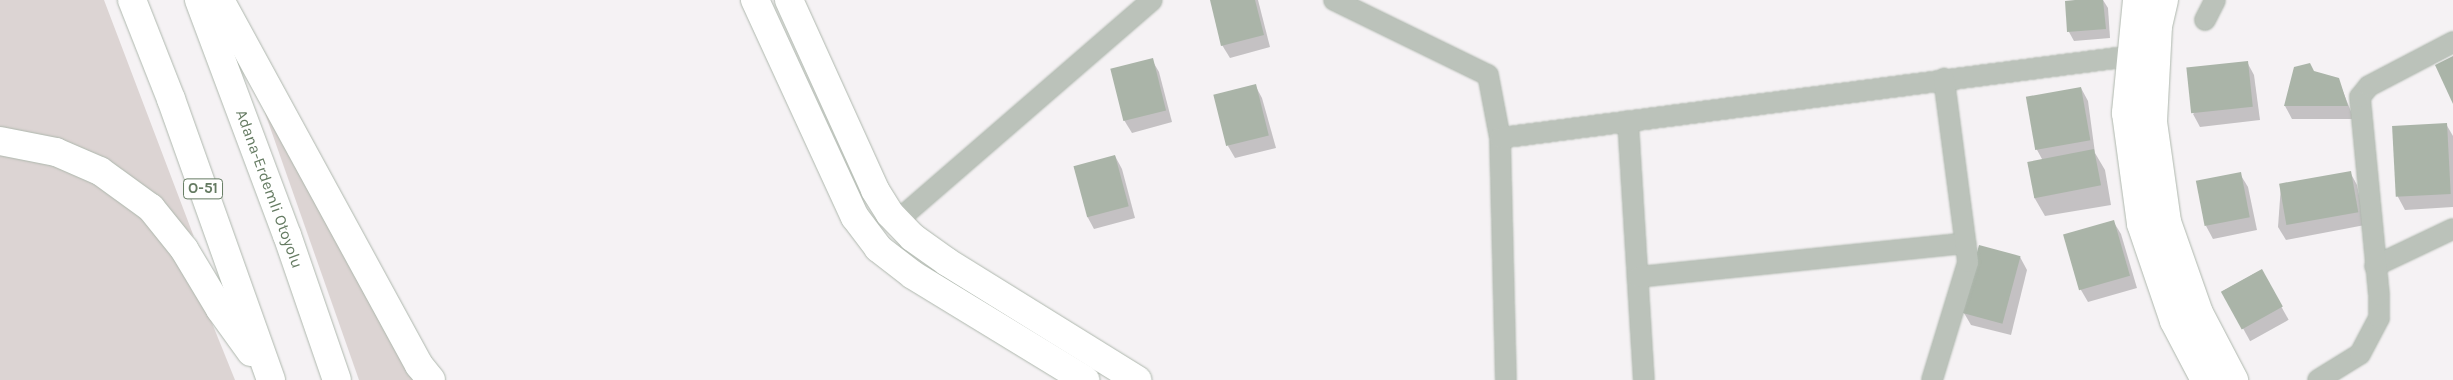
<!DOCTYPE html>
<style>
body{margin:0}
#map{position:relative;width:2453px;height:380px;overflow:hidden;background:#f5f2f4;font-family:Karla,sans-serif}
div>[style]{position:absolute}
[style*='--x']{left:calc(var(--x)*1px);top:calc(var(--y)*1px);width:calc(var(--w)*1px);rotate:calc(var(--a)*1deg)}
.green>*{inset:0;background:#dcd4d3}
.shadow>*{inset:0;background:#0003;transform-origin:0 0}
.building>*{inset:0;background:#aab4a8;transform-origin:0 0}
.roads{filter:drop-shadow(0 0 1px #aeb7ad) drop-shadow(0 0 1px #aeb7ad)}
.street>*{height:20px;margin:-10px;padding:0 10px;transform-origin:10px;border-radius:10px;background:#bbc2ba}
.secondary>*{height:28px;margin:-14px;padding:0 14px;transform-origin:14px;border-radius:14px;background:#fff}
.highway>*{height:28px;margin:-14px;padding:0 14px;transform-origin:14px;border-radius:14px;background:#fff}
span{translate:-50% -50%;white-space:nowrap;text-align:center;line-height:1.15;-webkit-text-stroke:5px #fff;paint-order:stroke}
.shield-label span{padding:1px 4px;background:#fff;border:1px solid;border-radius:4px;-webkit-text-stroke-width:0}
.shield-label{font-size:15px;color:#657b62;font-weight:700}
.street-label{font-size:16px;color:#657b62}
</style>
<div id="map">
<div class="green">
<div style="clip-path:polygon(0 0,104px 0,194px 237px,145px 190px,49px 138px,0 129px)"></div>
<div style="clip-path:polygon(253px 79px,417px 380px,359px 380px)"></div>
<div style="clip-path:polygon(0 154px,42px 161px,100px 183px,157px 229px,195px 281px,235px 380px,0 380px)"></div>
</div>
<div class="shadow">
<div style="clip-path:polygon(1211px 0,1258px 0,1270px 47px,1230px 58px,1222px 45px)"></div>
<div style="clip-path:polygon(2103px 0,2108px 8px,2110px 38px,2074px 41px,2069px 32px,2066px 2px)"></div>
<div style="clip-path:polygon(1152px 60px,1159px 72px,1172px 122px,1132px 133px,1124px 120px)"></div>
<div style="clip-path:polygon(2247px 62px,2254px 75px,2260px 120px,2200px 127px,2193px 114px)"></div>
<div style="clip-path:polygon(2295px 68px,2338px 79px,2354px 119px,2292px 119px,2285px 106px)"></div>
<div style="clip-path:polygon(1255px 85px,1262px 98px,1276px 148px,1235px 158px,1228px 146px)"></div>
<div style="clip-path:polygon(2081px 88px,2088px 101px,2095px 153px,2105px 170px,2111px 205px,2045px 216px,2034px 197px,2042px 159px,2036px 148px)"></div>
<div style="clip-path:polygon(2446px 124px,2453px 136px,2453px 207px,2405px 210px,2398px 197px,2393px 127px)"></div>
<div style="clip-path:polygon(1115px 156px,1122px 169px,1135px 218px,1094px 229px,1087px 216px)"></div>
<div style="clip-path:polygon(2350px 172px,2357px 185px,2365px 225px,2286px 240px,2278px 227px,2281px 185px)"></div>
<div style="clip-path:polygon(2240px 174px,2248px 187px,2257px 230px,2213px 239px,2206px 226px)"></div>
<div style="clip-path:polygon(2113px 221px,2121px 234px,2137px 288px,2088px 302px,2081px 290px,2065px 235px)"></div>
<div style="clip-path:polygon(2020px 257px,2027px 270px,2011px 335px,1971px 325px,1964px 313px)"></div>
<div style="left:2261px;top:270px;width:57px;height:44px;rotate:61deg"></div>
</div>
<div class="building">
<div style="clip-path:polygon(1210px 0,1255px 0,1264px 35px,1221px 46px)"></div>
<div style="clip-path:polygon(2075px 0,2103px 0,2106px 29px,2067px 32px,2065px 1px)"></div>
<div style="clip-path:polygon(2453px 56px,2453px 104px,2435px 65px)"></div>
<div style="left:1153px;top:58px;width:54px;height:44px;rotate:76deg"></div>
<div style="left:2248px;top:61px;width:46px;height:62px;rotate:84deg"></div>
<div style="clip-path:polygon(2310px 63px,2314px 71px,2339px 78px,2348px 106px,2284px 106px,2294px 67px)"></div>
<div style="left:1256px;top:84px;width:53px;height:44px;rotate:76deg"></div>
<div style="left:2081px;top:87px;width:54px;height:56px;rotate:80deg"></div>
<div style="left:2447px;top:123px;width:71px;height:55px;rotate:87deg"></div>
<div style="left:2094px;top:149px;width:37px;height:68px;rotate:79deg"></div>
<div style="left:1115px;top:155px;width:53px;height:43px;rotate:75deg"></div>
<div style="left:2351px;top:171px;width:42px;height:73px;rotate:80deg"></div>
<div style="left:2241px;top:172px;width:46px;height:46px;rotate:79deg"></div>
<div style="left:2114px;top:220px;width:58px;height:53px;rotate:74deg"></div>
<div style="left:1979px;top:245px;width:43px;height:70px;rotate:15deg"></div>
<div style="left:2262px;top:269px;width:43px;height:47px;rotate:61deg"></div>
</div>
<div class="roads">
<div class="street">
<div style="--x:1334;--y:0;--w:171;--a:26"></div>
<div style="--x:1488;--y:75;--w:64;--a:79.2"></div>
<div style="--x:1500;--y:138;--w:242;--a:88.6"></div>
<div style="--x:2205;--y:20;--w:22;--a:-63"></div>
<div style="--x:1628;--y:121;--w:259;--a:86.5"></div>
<div style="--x:1500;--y:138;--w:636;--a:-7.4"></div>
<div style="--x:897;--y:221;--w:337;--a:-40.9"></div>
<div style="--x:2375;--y:266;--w:86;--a:-25.4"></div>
<div style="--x:1638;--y:277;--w:329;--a:-5.9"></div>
<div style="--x:1932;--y:380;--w:123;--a:-73"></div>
<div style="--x:1968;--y:262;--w:185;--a:-97.5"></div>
<div style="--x:2318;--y:380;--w:49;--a:-31.8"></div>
<div style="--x:2360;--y:354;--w:41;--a:-62.2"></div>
<div style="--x:2379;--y:318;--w:23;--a:-90"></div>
<div style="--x:2379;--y:295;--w:199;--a:-95.5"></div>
<div style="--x:2360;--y:97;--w:14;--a:-51"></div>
<div style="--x:2369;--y:86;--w:95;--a:-27.6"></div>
</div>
<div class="secondary">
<div style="--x:755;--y:0;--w:239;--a:65.3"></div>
<div style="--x:855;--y:217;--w:39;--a:53"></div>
<div style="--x:878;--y:248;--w:44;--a:37.6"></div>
<div style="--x:913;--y:275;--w:202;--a:31.4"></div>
<div style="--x:789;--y:0;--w:209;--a:65.6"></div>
<div style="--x:875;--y:190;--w:28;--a:58"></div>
<div style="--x:890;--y:214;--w:32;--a:46"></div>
<div style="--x:912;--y:237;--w:43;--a:35.5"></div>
<div style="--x:947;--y:262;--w:224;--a:31.8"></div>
<div style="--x:2137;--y:0;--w:114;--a:95.6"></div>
<div style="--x:2126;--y:113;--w:112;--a:82.3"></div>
<div style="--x:2141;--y:224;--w:102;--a:71.2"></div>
<div style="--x:2174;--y:321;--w:67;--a:62.3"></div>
<div style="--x:2164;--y:0;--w:27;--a:103"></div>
<div style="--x:2158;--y:26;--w:96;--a:93"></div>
<div style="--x:2153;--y:122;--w:101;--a:82"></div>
<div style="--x:2167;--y:222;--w:96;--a:70.6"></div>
<div style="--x:2199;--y:313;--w:76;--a:62.4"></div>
</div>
<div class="highway">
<div style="--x:132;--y:0;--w:106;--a:68.5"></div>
<div style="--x:171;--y:99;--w:298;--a:70.4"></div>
<div style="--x:199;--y:0;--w:251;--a:69.5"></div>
<div style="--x:287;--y:235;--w:153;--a:71"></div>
<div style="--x:220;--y:0;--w:416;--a:61.4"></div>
<div style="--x:419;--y:365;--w:19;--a:51"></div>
<div style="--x:0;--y:141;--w:57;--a:11.1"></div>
<div style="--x:56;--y:152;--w:48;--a:23.4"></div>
<div style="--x:100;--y:171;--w:63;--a:36"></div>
<div style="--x:151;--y:208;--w:53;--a:51.2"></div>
<div style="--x:184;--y:249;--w:70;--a:59"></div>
<div style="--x:220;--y:309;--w:53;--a:54.2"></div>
</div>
</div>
<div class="shield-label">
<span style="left:203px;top:189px">O-51</span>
</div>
<div class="street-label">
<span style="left:269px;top:189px;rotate:70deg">Adana-Erdemli Otoyolu</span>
</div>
</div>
